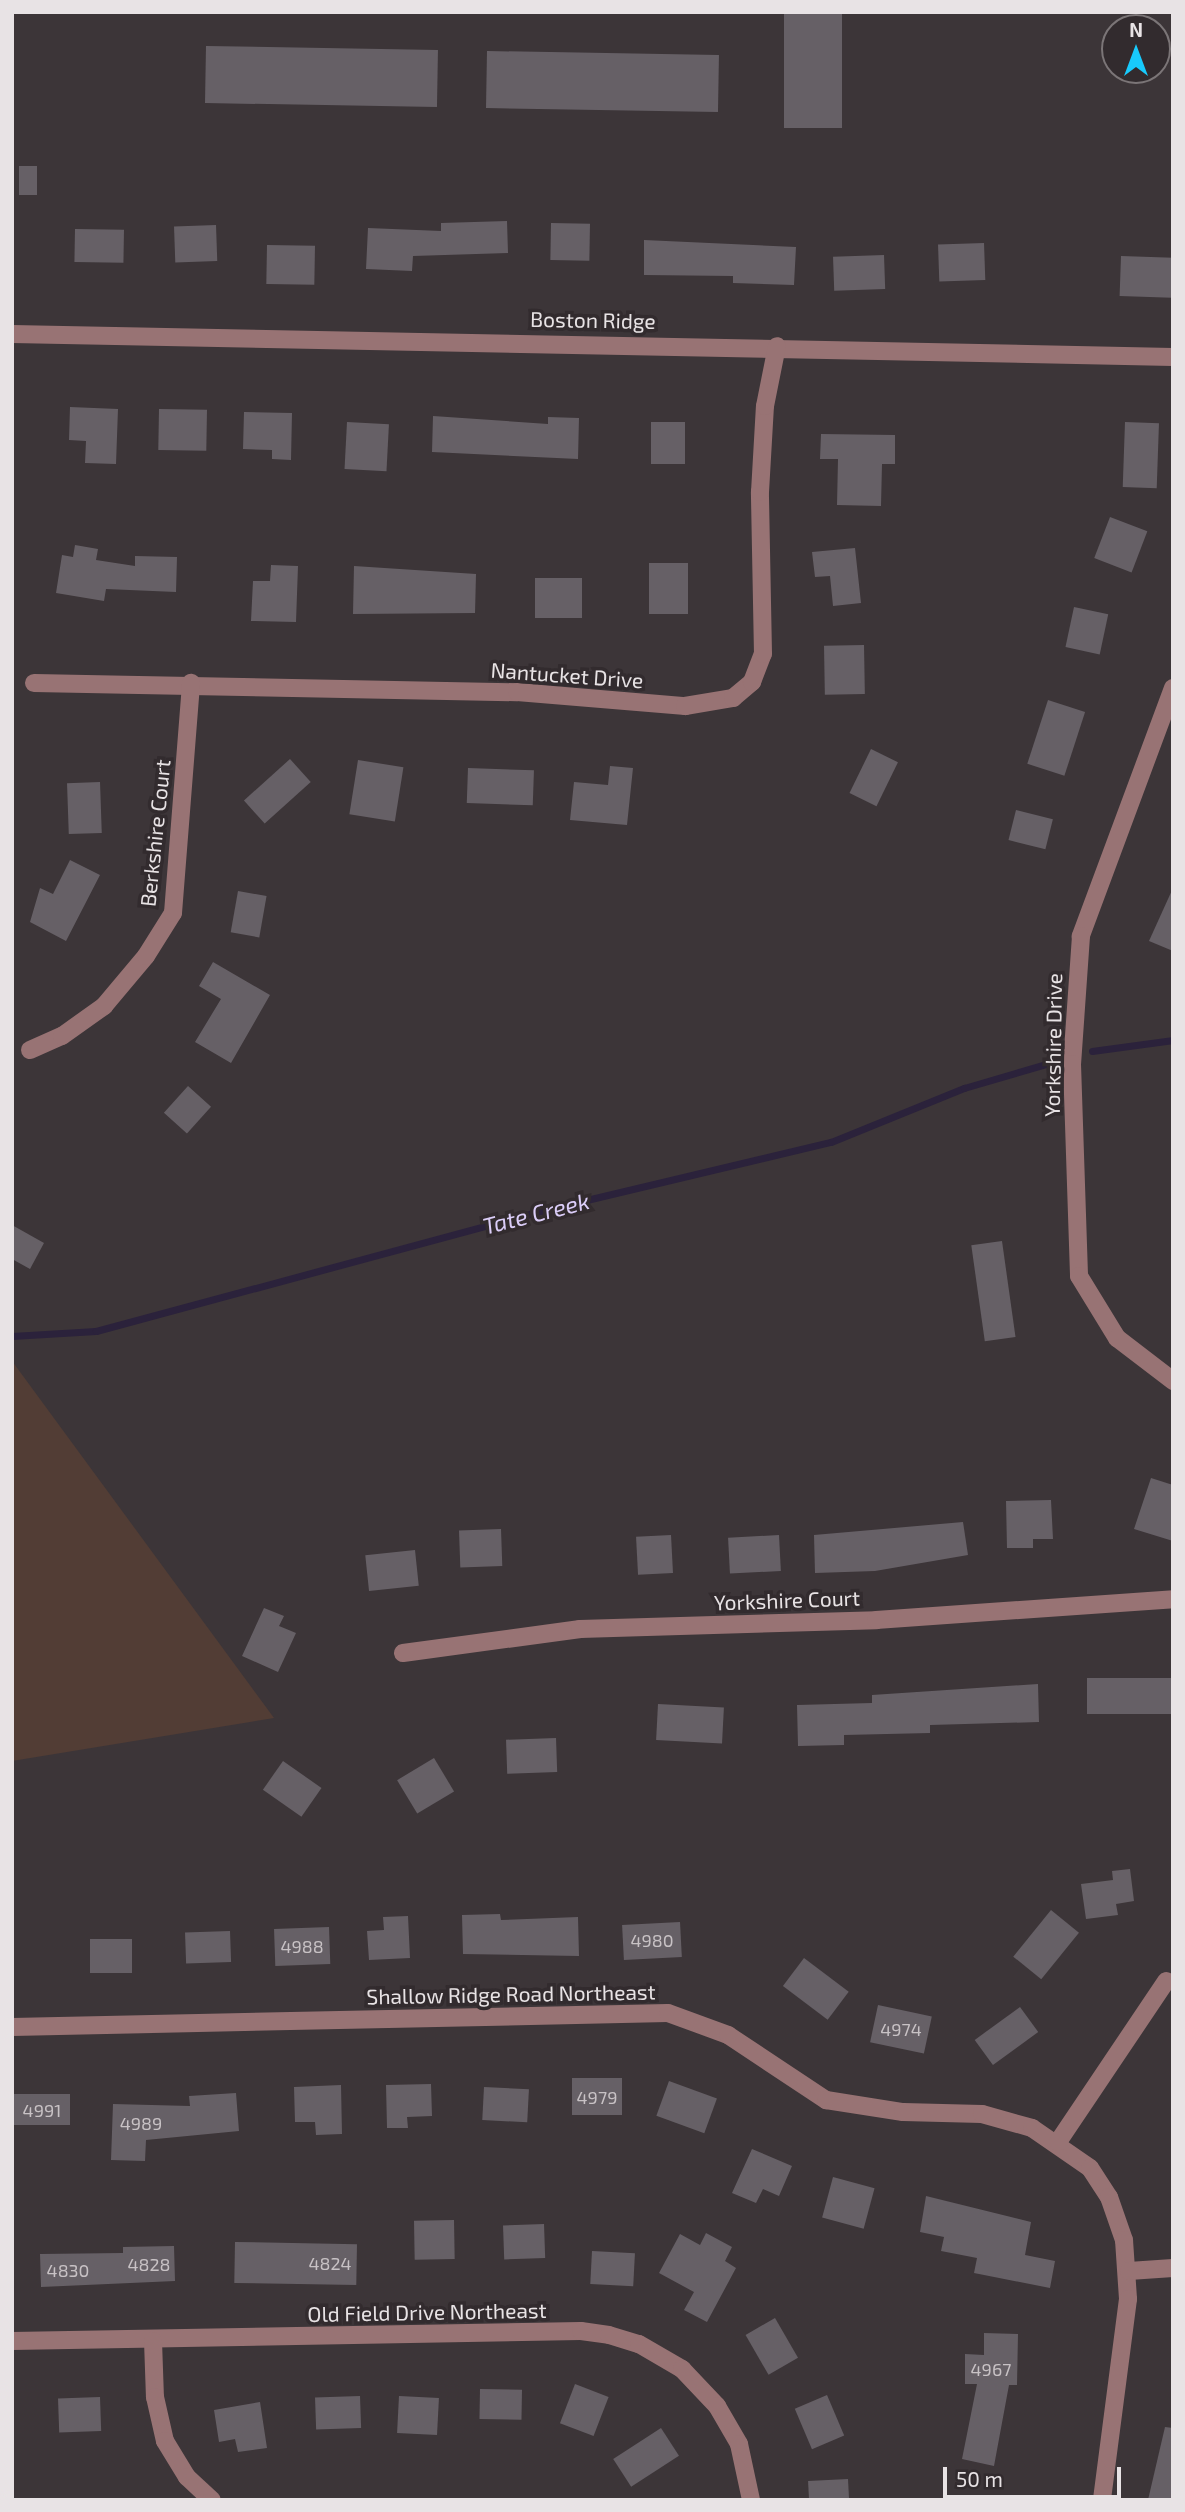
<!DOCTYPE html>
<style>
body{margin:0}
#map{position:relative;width:1185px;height:2512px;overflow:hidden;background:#3c3538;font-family:"Exo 2",sans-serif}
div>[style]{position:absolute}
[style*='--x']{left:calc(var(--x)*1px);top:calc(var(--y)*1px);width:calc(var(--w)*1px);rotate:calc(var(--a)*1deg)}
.green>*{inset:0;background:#523d35}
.stream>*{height:7px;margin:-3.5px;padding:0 3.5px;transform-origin:3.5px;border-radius:3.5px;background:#2b223b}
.building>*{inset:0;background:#666066;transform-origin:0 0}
.minor>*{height:18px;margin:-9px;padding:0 9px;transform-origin:9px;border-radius:9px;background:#987374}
span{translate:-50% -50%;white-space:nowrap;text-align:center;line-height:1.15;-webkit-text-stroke:7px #322b2e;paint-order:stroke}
.number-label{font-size:18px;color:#c8c2c5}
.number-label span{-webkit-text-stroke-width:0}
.street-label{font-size:21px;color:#e8e3e5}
.water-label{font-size:23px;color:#dbcdf8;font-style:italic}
.frame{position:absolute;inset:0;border:14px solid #e8e3e5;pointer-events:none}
.north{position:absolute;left:1101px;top:14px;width:70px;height:70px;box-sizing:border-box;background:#322b2e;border:2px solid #7b7577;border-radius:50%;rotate:0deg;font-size:19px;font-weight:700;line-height:28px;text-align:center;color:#e8e3e5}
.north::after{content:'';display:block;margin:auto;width:24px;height:32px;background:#18cafc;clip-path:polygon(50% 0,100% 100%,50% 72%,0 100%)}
.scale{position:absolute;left:943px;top:2467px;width:178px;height:32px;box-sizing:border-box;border:4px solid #e8e3e5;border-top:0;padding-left:9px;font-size:21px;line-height:24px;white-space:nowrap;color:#e8e3e5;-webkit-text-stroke:5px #322b2e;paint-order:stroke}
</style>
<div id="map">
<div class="green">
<div style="clip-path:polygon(12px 1361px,274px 1718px,12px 1761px)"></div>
</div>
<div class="stream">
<div style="--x:1092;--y:1051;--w:82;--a:-7.7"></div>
<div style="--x:12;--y:1336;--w:84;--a:-3.4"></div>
<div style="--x:96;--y:1331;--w:452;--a:-15.1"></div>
<div style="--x:532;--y:1213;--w:307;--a:-13.4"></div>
<div style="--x:831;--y:1142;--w:144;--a:-22.1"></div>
<div style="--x:964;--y:1088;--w:93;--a:-16.3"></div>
</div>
<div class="building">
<div style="left:784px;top:12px;width:58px;height:116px"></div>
<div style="left:206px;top:46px;width:232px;height:57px;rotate:1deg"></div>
<div style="left:487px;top:51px;width:232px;height:57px;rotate:1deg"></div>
<div style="left:19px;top:166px;width:18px;height:29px"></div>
<div style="clip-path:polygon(507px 221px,508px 253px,413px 256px,412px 271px,366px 269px,368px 228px,441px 231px,441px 223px)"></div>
<div style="left:551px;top:223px;width:39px;height:37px;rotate:1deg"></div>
<div style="left:216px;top:225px;width:36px;height:42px;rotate:88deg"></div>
<div style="left:75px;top:229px;width:49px;height:33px;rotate:1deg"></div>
<div style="clip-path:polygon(644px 240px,796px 247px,794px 285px,733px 283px,733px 276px,644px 275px)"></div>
<div style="left:984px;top:243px;width:37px;height:46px;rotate:88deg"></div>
<div style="left:267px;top:245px;width:48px;height:39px;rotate:1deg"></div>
<div style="left:884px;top:255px;width:34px;height:51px;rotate:88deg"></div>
<div style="left:1121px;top:256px;width:52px;height:40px;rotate:2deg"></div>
<div style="clip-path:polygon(70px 407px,118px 409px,116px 464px,85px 463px,86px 441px,69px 440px)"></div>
<div style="left:159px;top:409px;width:48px;height:41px;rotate:1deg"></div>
<div style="clip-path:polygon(244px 412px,292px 413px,291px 460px,272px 459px,272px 450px,243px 449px)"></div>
<div style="clip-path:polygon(433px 416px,548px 424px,548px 417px,579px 418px,578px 459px,432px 452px)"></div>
<div style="left:347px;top:422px;width:42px;height:47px;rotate:3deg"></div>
<div style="left:651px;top:422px;width:34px;height:42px"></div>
<div style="left:1125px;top:422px;width:34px;height:65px;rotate:2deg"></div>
<div style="clip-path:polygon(821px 434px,895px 435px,895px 464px,882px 464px,881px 506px,837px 505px,838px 459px,820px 459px)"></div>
<div style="left:1110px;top:517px;width:40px;height:44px;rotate:21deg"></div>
<div style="clip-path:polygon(75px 545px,98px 549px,96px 560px,135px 566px,135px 556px,177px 557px,176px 592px,106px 589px,104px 601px,56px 593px,62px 555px,73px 557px)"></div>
<div style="clip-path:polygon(855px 548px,861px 603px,833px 606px,830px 576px,815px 577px,812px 552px)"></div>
<div style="left:649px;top:563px;width:39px;height:51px"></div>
<div style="clip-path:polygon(271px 565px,298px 566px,296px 622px,251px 621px,253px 581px,270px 581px)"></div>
<div style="clip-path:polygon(354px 566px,476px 574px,475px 613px,353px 614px)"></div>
<div style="left:535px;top:578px;width:47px;height:40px"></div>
<div style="left:1074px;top:607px;width:35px;height:41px;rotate:12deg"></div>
<div style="left:864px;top:645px;width:49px;height:40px;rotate:89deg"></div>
<div style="left:1048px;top:700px;width:39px;height:67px;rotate:18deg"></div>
<div style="left:871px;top:749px;width:30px;height:49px;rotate:26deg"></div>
<div style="left:290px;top:759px;width:31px;height:62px;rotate:48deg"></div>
<div style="left:358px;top:760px;width:46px;height:55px;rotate:9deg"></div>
<div style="clip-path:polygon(610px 766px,633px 768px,627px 825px,570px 820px,574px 782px,608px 785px)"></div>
<div style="left:468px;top:768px;width:66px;height:35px;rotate:2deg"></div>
<div style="left:100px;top:782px;width:51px;height:33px;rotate:88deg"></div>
<div style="left:1016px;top:810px;width:38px;height:31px;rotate:14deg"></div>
<div style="clip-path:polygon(70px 860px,100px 875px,66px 941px,30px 922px,40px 888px,53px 894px)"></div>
<div style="clip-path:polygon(1173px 888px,1173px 951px,1149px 941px)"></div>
<div style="left:238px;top:891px;width:29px;height:42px;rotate:10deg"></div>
<div style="clip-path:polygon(213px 962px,270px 995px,231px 1063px,195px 1042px,221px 999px,199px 986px)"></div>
<div style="left:188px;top:1086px;width:31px;height:36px;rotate:42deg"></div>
<div style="clip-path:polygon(12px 1225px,44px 1243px,30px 1269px,12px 1259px)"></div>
<div style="left:1002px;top:1241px;width:97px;height:31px;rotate:82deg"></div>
<div style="clip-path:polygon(1151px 1478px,1173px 1485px,1173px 1541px,1134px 1529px)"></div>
<div style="clip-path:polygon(1051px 1500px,1053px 1539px,1033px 1539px,1033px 1548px,1007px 1548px,1006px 1501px)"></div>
<div style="clip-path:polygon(963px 1522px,968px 1555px,875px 1571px,815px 1573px,814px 1535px)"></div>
<div style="left:501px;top:1529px;width:37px;height:42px;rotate:88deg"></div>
<div style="left:671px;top:1535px;width:38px;height:35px;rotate:87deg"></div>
<div style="left:779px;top:1535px;width:36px;height:51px;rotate:87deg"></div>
<div style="left:415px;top:1550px;width:36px;height:50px;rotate:84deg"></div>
<div style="clip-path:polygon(264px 1608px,284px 1616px,279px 1626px,296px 1633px,278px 1672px,242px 1656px)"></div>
<div style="left:1173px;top:1678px;width:36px;height:86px;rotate:90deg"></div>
<div style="clip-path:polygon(1038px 1684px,1039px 1722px,930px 1725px,930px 1733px,844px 1735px,844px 1745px,798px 1746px,797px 1705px,872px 1703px,872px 1695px)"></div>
<div style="left:658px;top:1704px;width:66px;height:36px;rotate:3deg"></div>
<div style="left:556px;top:1738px;width:34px;height:50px;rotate:88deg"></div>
<div style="left:434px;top:1758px;width:39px;height:43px;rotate:59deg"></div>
<div style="left:283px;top:1761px;width:47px;height:35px;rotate:35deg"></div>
<div style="clip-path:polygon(1130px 1869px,1134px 1901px,1116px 1904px,1118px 1915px,1086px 1919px,1081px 1884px,1113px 1880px,1112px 1871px)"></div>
<div style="left:1051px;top:1910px;width:36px;height:60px;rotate:39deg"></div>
<div style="clip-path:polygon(500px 1914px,501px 1920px,578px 1917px,579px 1956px,463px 1954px,462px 1915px)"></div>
<div style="clip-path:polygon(408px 1916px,410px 1958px,369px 1960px,367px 1931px,384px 1930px,383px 1917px)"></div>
<div style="left:680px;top:1922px;width:35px;height:58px;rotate:87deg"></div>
<div style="left:329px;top:1927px;width:37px;height:55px;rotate:88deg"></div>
<div style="left:230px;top:1931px;width:31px;height:45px;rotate:88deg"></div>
<div style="left:90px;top:1939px;width:42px;height:34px"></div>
<div style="left:804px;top:1958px;width:56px;height:35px;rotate:37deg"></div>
<div style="left:878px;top:2005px;width:55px;height:38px;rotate:12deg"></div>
<div style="left:1020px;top:2007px;width:31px;height:56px;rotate:54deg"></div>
<div style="left:622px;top:2078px;width:37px;height:50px;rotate:90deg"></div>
<div style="left:669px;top:2081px;width:51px;height:37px;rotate:20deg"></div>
<div style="clip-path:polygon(431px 2084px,432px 2116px,407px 2117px,408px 2128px,387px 2128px,386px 2085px)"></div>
<div style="clip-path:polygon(341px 2085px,342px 2134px,316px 2135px,315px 2122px,295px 2122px,294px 2087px)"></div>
<div style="left:484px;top:2087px;width:45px;height:33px;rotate:3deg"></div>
<div style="clip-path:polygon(236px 2093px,239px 2131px,146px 2140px,145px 2161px,111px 2160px,113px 2104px,190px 2106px,189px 2096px)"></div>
<div style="left:70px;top:2094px;width:31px;height:57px;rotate:90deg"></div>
<div style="clip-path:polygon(752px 2149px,792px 2166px,779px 2196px,763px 2189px,756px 2203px,732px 2193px)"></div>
<div style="left:833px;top:2177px;width:43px;height:42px;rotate:15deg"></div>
<div style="clip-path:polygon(926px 2196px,1031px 2222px,1025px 2255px,1055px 2261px,1050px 2288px,974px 2273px,977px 2258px,941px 2251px,944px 2237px,920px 2232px)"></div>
<div style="left:454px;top:2220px;width:39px;height:40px;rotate:89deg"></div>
<div style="left:544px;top:2224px;width:34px;height:41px;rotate:88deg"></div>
<div style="clip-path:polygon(706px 2233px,732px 2247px,725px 2261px,736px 2268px,707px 2322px,684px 2310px,694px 2292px,659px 2273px,680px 2234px,700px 2245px)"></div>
<div style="left:235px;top:2242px;width:122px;height:41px;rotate:1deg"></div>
<div style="clip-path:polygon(174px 2246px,175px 2281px,41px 2287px,40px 2254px,123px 2253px,123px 2247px)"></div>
<div style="left:592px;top:2251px;width:43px;height:33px;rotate:3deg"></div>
<div style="left:775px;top:2318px;width:46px;height:34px;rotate:60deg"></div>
<div style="clip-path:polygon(984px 2333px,1018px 2334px,1017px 2385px,1009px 2385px,994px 2466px,962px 2459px,977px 2384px,965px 2384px,965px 2354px,984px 2355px)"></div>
<div style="left:575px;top:2384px;width:36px;height:42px;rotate:21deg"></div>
<div style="left:480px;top:2389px;width:42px;height:30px;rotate:1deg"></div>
<div style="left:827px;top:2395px;width:44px;height:35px;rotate:67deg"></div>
<div style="left:360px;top:2396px;width:32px;height:45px;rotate:88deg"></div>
<div style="left:399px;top:2396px;width:40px;height:37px;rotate:3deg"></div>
<div style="left:100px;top:2397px;width:34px;height:42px;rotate:88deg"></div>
<div style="clip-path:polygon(260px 2402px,267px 2448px,238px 2452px,235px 2439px,219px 2442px,214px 2410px)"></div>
<div style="clip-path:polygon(1165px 2427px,1173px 2428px,1173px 2500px,1148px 2500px)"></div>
<div style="left:661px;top:2428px;width:33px;height:57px;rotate:57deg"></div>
<div style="left:848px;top:2479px;width:21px;height:40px;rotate:87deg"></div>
</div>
<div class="minor">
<div style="--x:12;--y:334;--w:1161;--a:1.13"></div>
<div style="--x:34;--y:683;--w:483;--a:1.1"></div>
<div style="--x:517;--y:692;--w:169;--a:4.8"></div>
<div style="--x:685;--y:706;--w:49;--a:-9.5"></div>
<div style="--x:733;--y:698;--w:25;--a:-40"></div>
<div style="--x:752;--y:682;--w:30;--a:-69"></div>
<div style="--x:763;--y:654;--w:162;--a:-91.1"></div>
<div style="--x:760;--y:492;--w:86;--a:-86.7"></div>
<div style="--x:765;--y:406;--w:61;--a:-78.7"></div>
<div style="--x:1173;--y:688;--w:265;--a:110.4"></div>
<div style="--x:1081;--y:936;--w:128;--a:94"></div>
<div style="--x:1072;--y:1064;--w:212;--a:88.1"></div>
<div style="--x:1079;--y:1276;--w:73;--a:58.5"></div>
<div style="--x:1117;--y:1338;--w:71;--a:37.5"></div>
<div style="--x:30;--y:1050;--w:35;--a:-24"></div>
<div style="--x:62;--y:1036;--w:52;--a:-35.5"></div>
<div style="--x:104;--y:1006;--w:65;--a:-50"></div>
<div style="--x:146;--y:956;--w:51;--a:-57.9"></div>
<div style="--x:173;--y:913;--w:231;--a:-85.5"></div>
<div style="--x:403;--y:1653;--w:179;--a:-7.7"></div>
<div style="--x:580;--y:1629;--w:296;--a:-1.7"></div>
<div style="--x:876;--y:1620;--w:298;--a:-4"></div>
<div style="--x:12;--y:2027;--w:656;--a:-1.22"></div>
<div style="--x:668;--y:2013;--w:64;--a:20.1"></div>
<div style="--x:728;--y:2035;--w:118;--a:33.6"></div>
<div style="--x:826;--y:2100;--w:78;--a:8.9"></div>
<div style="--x:903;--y:2112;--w:79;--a:1.5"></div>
<div style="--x:982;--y:2114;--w:52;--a:15.6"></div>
<div style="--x:1032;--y:2128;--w:70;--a:34.6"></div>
<div style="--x:1090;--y:2168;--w:35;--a:57"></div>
<div style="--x:1109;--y:2197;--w:46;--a:70.8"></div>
<div style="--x:1124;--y:2240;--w:59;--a:86.1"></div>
<div style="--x:1128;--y:2299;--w:203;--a:97.4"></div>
<div style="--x:1058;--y:2142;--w:194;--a:-56.1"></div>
<div style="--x:1129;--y:2271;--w:44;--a:-3.9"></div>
<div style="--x:12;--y:2341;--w:569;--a:-1.01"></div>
<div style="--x:581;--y:2331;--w:28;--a:8"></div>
<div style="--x:609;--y:2335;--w:31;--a:17"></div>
<div style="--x:639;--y:2344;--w:50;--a:30.2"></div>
<div style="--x:682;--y:2369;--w:51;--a:46.6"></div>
<div style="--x:717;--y:2406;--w:44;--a:59.9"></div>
<div style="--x:739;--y:2444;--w:57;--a:77.9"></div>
<div style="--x:153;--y:2341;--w:56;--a:88"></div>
<div style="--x:155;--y:2397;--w:45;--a:77.2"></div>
<div style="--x:165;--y:2441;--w:42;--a:58.6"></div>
<div style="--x:187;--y:2477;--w:34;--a:43"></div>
</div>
<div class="number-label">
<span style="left:652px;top:1940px">4980</span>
<span style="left:302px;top:1946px">4988</span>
<span style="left:901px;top:2029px">4974</span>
<span style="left:597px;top:2097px">4979</span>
<span style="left:42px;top:2110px">4991</span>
<span style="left:141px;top:2123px">4989</span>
<span style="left:330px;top:2263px">4824</span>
<span style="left:149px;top:2264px">4828</span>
<span style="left:68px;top:2270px">4830</span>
<span style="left:991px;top:2369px">4967</span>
</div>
<div class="street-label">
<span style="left:593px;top:320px;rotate:1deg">Boston Ridge</span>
<span style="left:567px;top:675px;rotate:4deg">Nantucket Drive</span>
<span style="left:155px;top:833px;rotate:-84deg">Berkshire Court</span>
<span style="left:1053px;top:1045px;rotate:-89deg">Yorkshire Drive</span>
<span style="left:787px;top:1600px;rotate:-2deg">Yorkshire Court</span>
<span style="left:511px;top:1994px;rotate:-1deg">Shallow Ridge Road Northeast</span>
<span style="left:427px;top:2312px;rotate:-1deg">Old Field Drive Northeast</span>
</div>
<div class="water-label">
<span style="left:536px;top:1213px;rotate:-14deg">Tate Creek</span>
</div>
<div class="frame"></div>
<div class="north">N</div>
<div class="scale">50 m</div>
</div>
